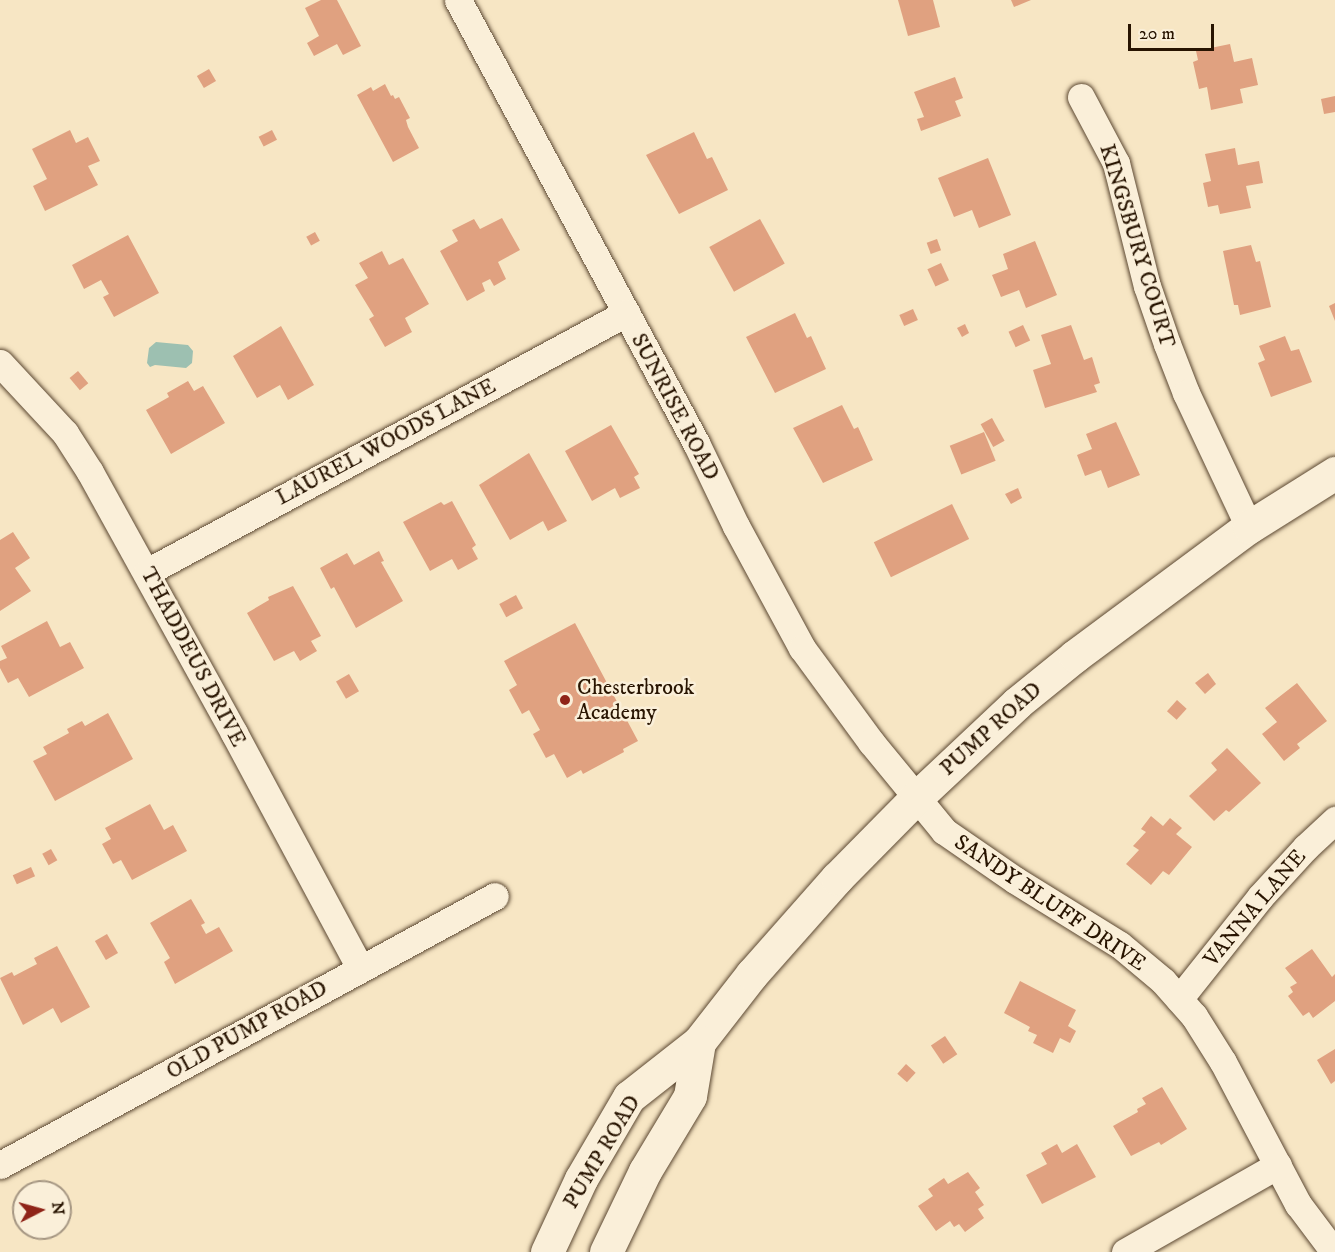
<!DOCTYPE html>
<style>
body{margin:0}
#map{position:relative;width:1335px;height:1252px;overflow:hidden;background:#f7e6c4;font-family:"IM FELL DW Pica",serif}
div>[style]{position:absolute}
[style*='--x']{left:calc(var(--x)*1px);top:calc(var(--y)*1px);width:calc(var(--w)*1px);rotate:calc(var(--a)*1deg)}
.water>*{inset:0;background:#9dc0b1}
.building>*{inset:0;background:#e0a180;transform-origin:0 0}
.roads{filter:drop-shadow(0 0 2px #5c4832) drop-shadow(0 0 2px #5c4832)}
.street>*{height:27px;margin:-13.5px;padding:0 13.5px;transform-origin:13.5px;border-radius:13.5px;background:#faefd9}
.secondary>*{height:33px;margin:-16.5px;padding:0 16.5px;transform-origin:16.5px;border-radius:16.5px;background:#faefd9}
.dots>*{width:16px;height:16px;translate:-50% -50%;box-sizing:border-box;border:3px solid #faefd9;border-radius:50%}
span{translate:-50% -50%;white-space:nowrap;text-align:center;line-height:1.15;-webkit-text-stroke:5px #faefd9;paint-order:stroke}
.street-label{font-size:22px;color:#281401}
.poi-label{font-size:22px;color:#281401}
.left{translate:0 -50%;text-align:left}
.north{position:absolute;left:12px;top:1180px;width:60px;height:60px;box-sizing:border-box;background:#faefd9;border:2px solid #a69783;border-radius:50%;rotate:84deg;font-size:16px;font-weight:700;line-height:24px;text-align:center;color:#281401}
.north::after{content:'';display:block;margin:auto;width:21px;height:27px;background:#8f2418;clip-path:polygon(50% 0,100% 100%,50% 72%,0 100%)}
.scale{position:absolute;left:1128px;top:24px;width:86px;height:27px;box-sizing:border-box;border:3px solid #281401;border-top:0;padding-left:8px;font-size:18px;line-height:21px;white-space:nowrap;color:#281401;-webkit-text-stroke:4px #faefd9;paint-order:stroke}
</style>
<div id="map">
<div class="water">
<div style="clip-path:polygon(156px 342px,188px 345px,193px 351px,192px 363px,186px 368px,155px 365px,150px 367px,147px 363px,149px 348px)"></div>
</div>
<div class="building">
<div style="clip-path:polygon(321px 0,337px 0,361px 46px,343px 55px,337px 44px,314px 56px,307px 43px,319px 36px,305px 8px)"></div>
<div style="clip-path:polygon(898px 0,933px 0,940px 27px,908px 36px)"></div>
<div style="clip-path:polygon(1011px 0,1031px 0,1014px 7px)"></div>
<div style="clip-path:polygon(1230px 44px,1234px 62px,1252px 58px,1258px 85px,1240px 89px,1243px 103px,1211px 110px,1207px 87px,1199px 89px,1193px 62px,1198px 60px,1196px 51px)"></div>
<div style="left:209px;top:69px;width:14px;height:14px;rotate:60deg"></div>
<div style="clip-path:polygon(955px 77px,963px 98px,955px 101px,961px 116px,921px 131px,917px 119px,924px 117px,914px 92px)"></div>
<div style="clip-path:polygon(385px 84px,391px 96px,393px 95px,395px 99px,399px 97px,410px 118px,406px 120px,408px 127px,419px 148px,393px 162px,357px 95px,371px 87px,373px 91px)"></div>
<div style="clip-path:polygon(1335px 96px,1335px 112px,1324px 114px,1321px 99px)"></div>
<div style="clip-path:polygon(70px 130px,76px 143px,88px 137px,100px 161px,88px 166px,98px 185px,45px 211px,33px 186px,47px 179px,32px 149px)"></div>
<div style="left:272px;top:130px;width:11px;height:15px;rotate:63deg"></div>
<div style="clip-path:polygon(694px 132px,707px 159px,712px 157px,728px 190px,679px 214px,646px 155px)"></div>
<div style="clip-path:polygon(1235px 148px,1238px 165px,1259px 161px,1263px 183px,1246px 186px,1251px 208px,1220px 214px,1218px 205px,1208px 207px,1203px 183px,1211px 181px,1205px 154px)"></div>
<div style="clip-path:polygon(988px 158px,1011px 215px,979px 228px,972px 210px,954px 217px,938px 178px)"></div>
<div style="clip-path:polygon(502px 218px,520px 250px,498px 262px,506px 279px,494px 286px,490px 279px,482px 283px,485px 291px,467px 301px,440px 251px,458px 241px,452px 230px,474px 219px,480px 229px)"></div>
<div style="left:760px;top:219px;width:51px;height:58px;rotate:61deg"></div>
<div style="left:315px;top:232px;width:10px;height:10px;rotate:61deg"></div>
<div style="clip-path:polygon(128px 235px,159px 293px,114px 317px,103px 297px,109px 294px,101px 280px,84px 289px,72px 265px)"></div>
<div style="left:937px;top:239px;width:12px;height:11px;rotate:70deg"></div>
<div style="clip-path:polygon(1035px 241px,1057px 295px,1026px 308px,1019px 290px,1001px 297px,992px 275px,1008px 269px,1003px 254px)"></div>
<div style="clip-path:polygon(1251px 245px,1256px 262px,1260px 261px,1271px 307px,1240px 315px,1238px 305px,1234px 305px,1223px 251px)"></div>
<div style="clip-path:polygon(382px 251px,389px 265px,403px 258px,429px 304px,405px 318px,412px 332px,385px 347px,369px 319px,374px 316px,355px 285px,368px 278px,359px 263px)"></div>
<div style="left:941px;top:263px;width:19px;height:15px;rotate:65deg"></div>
<div style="clip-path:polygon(1335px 303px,1335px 321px,1329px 306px)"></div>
<div style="left:913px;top:309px;width:12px;height:15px;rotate:66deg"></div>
<div style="clip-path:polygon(795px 313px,807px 338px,811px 336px,826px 369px,775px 393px,746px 337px)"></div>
<div style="clip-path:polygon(965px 324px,969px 333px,962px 337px,957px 328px)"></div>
<div style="left:1023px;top:325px;width:17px;height:16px;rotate:65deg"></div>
<div style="clip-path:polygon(1071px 325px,1084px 360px,1092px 357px,1100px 383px,1094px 385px,1097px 392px,1045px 408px,1033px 370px,1051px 364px,1041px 335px)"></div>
<div style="clip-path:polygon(281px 326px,314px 385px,288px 400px,280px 385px,257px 398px,233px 356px)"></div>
<div style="clip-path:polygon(1285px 336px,1291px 351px,1299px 349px,1312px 382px,1271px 397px,1258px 363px,1265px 360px,1259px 346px)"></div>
<div style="left:78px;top:371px;width:16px;height:11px;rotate:50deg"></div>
<div style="clip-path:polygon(188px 381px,194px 391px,203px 386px,225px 423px,171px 454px,146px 410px,169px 397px,167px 393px)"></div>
<div style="clip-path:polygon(842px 405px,854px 429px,858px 427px,873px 460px,823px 483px,793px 428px)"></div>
<div style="left:992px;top:418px;width:26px;height:13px;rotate:61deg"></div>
<div style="clip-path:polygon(1116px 422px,1140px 475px,1108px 488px,1101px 470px,1085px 476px,1077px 455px,1092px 449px,1086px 434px)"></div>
<div style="clip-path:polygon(611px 425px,639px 474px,634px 477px,640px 488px,620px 498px,615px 488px,592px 501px,565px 451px)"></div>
<div style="left:984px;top:432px;width:31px;height:37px;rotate:68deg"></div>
<div style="clip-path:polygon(529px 453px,567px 521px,548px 531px,543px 521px,510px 540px,479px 485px)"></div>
<div style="clip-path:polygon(1018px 488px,1022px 498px,1011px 504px,1005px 494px)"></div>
<div style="clip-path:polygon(452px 501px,476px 545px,472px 548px,478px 559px,458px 570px,452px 559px,430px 571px,403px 522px,441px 502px,444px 505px)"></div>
<div style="left:952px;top:504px;width:39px;height:87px;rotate:64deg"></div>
<div style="clip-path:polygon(13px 532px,30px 558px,15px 568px,31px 591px,0 611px,0 540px)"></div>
<div style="clip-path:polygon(379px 551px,384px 561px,381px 562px,403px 601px,356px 628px,334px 587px,331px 589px,320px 568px,347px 553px,354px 565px)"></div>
<div style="clip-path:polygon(293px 586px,321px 636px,311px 641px,317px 651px,300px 661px,294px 651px,274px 661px,247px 613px,269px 600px,268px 597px)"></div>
<div style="left:516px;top:595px;width:15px;height:19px;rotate:62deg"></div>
<div style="clip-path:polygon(47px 621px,60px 647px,70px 642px,84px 668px,29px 697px,18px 678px,8px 683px,0 668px,0 661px,7px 658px,1px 646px)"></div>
<div style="clip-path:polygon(575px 623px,638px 741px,623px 749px,624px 752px,583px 774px,581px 770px,567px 778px,554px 754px,546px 758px,533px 734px,540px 730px,529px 710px,522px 714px,509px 690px,517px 685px,504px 661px)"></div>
<div style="clip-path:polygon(1208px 673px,1216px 684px,1205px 694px,1195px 683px)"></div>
<div style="left:349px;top:674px;width:20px;height:15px;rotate:60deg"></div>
<div style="clip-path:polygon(1297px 683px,1327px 721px,1297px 744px,1300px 748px,1284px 761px,1262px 734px,1277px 722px,1265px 708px)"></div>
<div style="left:1177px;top:700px;width:13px;height:15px;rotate:42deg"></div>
<div style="clip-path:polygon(108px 713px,133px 759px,55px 801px,33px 761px,47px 754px,43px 747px,69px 733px,67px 729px,82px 721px,85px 726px)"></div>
<div style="clip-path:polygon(1227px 748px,1261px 783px,1229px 812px,1226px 810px,1214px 821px,1189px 796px,1217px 770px,1211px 763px)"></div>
<div style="clip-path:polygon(150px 804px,164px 830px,173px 825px,187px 851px,132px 880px,121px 860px,113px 864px,102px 844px,111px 839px,105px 828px)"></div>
<div style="clip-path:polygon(1151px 816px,1163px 826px,1170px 818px,1182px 828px,1176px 834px,1192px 847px,1169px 875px,1163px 871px,1151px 885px,1126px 864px,1139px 850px,1133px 846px,1146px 832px,1141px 829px)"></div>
<div style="left:51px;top:849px;width:13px;height:10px;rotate:61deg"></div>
<div style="left:31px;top:867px;width:10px;height:20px;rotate:66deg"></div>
<div style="clip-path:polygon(191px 899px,205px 923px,201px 925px,206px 934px,219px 927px,233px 951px,175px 984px,164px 962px,170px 958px,150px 923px)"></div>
<div style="left:107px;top:934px;width:22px;height:14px;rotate:60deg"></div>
<div style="clip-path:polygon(57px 946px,90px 1007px,61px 1023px,53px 1008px,23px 1025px,0 978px,12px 972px,14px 976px,37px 964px,34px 958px)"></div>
<div style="clip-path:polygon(1312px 949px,1332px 977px,1335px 974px,1335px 1001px,1313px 1018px,1309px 1012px,1303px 1016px,1288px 996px,1293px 992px,1290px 987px,1297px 983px,1285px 968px)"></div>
<div style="clip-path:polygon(1020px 981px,1076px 1010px,1068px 1026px,1076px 1031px,1070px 1043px,1060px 1038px,1053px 1053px,1033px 1043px,1037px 1035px,1028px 1031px,1030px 1027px,1004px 1013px)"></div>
<div style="left:945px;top:1036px;width:22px;height:17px;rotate:56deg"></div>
<div style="clip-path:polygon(1335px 1049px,1335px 1081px,1331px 1084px,1317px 1060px)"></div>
<div style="left:906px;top:1064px;width:13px;height:13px;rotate:42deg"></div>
<div style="clip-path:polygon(1162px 1087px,1187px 1129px,1161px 1145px,1159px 1142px,1131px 1156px,1113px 1126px,1138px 1112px,1137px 1109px,1146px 1104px,1142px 1098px)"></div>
<div style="clip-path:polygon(1057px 1144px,1062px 1153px,1077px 1144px,1096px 1177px,1042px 1204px,1026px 1175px,1047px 1164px,1041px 1153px)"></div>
<div style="clip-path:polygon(968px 1172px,980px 1188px,975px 1192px,984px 1205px,978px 1209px,984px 1218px,965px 1232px,959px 1224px,954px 1227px,950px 1221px,936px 1231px,918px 1206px,933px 1196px,928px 1189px,944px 1178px,948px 1184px)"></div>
</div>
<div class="roads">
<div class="street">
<div style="--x:458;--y:0;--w:503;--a:61.75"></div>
<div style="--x:696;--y:443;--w:92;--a:64.3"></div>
<div style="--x:736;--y:526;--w:139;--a:61.6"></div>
<div style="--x:802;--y:648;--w:117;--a:53.7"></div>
<div style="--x:871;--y:742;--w:115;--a:50.6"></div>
<div style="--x:944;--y:831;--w:86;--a:34.6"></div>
<div style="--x:1015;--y:880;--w:123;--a:31.8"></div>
<div style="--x:1120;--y:945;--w:56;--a:39.9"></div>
<div style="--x:1163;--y:981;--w:47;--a:48.5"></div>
<div style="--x:1194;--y:1016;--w:54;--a:57.8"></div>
<div style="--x:1223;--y:1062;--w:161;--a:62.2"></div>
<div style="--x:1298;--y:1204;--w:60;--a:53.1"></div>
<div style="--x:1081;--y:97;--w:75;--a:62.1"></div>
<div style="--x:1116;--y:163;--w:127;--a:75.9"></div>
<div style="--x:1147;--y:286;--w:61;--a:71"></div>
<div style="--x:1167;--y:344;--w:53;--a:68.8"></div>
<div style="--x:1186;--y:393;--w:148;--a:64.8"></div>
<div style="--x:0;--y:363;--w:96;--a:47.1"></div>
<div style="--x:65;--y:433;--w:46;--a:57.3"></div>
<div style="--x:90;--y:472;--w:298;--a:61.1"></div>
<div style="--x:234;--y:733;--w:267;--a:61.8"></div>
<div style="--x:147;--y:572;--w:545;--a:-28.4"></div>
<div style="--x:1179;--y:999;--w:130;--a:-51.5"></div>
<div style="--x:1260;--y:897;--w:68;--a:-47.4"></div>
<div style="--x:1306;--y:847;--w:40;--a:-43"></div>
<div style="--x:0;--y:1165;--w:563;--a:-28.52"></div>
<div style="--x:1125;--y:1252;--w:176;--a:-29.6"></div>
</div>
<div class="secondary">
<div style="--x:547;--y:1252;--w:81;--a:-65"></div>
<div style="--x:581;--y:1179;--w:95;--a:-59.7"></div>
<div style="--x:629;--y:1097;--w:89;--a:-38.2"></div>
<div style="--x:699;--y:1042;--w:86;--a:-52.1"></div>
<div style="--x:752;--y:974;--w:128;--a:-48.5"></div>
<div style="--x:837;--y:878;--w:112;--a:-45.4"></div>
<div style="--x:916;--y:798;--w:139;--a:-43.2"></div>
<div style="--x:1017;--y:703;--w:75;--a:-39"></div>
<div style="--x:1075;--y:656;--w:217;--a:-36.6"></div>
<div style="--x:1249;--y:527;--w:102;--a:-32.1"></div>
<div style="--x:606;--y:1252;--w:90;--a:-64.3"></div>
<div style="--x:645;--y:1171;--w:87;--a:-59"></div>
<div style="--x:690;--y:1096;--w:55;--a:-80.5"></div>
</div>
</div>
<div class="dots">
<div style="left:565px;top:700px;background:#8f2418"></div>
</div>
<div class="street-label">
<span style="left:1137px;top:246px;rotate:73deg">KINGSBURY COURT</span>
<span style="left:675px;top:407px;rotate:62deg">SUNRISE ROAD</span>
<span style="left:386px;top:442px;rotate:-28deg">LAUREL WOODS LANE</span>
<span style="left:193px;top:657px;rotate:62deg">THADDEUS DRIVE</span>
<span style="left:991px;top:729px;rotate:-42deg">PUMP ROAD</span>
<span style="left:1050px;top:903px;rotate:34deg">SANDY BLUFF DRIVE</span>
<span style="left:1255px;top:908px;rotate:-50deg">VANNA LANE</span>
<span style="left:247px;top:1030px;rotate:-29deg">OLD PUMP ROAD</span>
<span style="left:602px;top:1152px;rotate:-59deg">PUMP ROAD</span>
</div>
<div class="poi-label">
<span class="left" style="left:577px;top:700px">Chesterbrook<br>Academy</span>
</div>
<div class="north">N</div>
<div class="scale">20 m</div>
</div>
